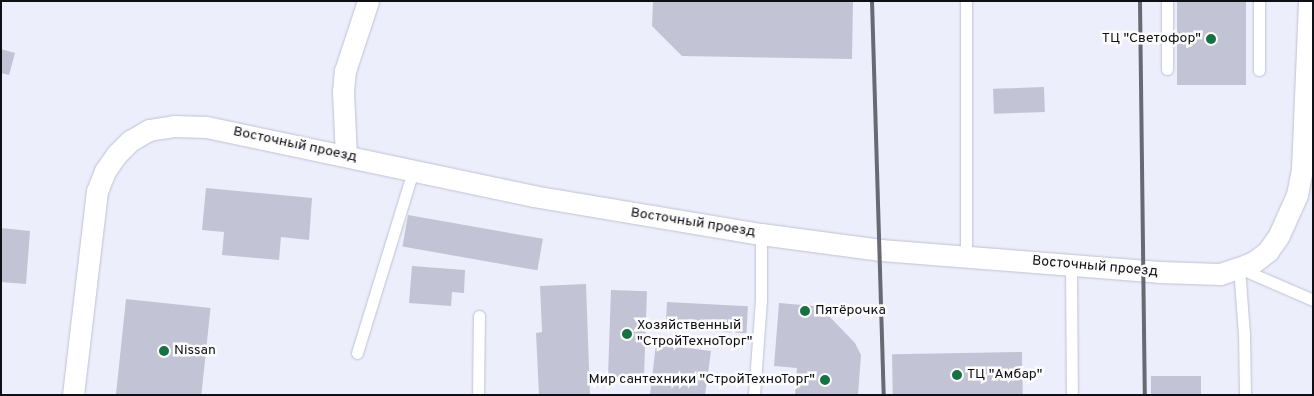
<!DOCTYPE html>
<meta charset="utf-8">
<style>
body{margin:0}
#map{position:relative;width:1314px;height:396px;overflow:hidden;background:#eceefc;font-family:Overpass,sans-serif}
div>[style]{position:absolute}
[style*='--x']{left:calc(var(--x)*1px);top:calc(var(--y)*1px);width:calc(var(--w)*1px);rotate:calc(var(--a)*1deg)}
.building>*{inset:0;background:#c2c4d5;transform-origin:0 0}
.roads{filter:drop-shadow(0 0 1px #bfc1d2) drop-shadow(0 0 1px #bfc1d2)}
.service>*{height:11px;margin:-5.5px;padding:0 5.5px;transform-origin:5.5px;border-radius:5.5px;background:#fff}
.minor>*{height:21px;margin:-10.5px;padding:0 10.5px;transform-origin:10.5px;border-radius:10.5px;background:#fff}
.rail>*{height:4px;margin:-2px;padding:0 2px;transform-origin:2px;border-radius:2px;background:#686972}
.dots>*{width:14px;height:14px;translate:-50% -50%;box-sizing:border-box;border:2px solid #fcfcfc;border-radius:50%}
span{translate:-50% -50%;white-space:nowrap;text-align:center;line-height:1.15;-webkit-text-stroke:5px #fcfcfc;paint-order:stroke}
.poi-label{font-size:14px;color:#0f1015}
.right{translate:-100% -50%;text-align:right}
.left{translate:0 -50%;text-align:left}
.street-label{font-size:14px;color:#0f1015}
.frame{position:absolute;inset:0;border:2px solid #0f1015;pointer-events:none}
</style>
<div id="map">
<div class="building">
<div style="clip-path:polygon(653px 1px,853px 1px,852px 59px,682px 56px,652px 26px)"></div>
<div style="left:1177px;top:1px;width:69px;height:84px"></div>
<div style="clip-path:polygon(1px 49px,15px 53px,9px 75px,1px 73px)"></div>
<div style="left:1044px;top:87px;width:25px;height:51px;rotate:88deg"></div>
<div style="clip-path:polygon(206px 188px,312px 198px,309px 240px,281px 237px,279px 260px,222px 255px,224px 232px,202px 230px)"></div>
<div style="left:408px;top:215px;width:137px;height:32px;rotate:10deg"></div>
<div style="clip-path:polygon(1px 228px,30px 231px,26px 284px,1px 282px)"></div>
<div style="clip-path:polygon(412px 266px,465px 270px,464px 293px,452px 292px,451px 306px,409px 303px)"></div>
<div style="clip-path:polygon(586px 284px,590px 395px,539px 395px,536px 333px,542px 332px,540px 286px)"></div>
<div style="left:611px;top:290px;width:36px;height:88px;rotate:2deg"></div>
<div style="left:126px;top:299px;width:85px;height:97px;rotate:6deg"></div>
<div style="left:667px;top:302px;width:81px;height:27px;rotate:3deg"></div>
<div style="clip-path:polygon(779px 303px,814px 306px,827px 314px,855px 343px,861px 355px,858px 395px,795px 395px,797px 368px,774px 366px)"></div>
<div style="clip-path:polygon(656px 344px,711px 351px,705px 395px,650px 395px)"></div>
<div style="left:1022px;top:352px;width:43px;height:130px;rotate:89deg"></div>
<div style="left:1201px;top:376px;width:19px;height:50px;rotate:90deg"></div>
</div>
<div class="roads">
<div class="service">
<div style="--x:1167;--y:1;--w:68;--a:90"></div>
<div style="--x:1259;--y:1;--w:69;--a:90"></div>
<div style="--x:966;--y:256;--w:255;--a:-90"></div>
<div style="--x:1071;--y:264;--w:131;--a:89.6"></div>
<div style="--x:357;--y:353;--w:190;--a:-72.9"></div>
<div style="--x:478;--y:395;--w:79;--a:-89.3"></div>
<div style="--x:754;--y:395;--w:96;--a:-85.8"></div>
<div style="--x:761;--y:299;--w:65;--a:-90"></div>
<div style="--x:1245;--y:395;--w:61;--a:-90.9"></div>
<div style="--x:1244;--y:334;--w:66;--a:-94.3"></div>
<div style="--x:1239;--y:268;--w:81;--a:23.4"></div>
</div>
<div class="minor">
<div style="--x:346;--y:156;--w:64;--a:-92.7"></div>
<div style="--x:343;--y:92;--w:21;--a:-85"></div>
<div style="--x:345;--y:71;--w:74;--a:-71.8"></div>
<div style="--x:73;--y:395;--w:205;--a:-83.3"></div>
<div style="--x:97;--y:191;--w:22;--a:-68"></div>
<div style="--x:105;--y:171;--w:19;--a:-55"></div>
<div style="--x:116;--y:155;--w:20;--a:-45"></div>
<div style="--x:130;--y:141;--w:22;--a:-30"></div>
<div style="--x:149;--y:130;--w:25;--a:-9"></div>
<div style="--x:174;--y:126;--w:32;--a:2"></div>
<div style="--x:206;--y:127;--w:334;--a:11.9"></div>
<div style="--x:533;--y:196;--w:231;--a:9.5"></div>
<div style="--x:761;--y:234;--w:121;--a:7.6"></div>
<div style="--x:881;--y:250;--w:279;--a:4.5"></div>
<div style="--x:1159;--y:272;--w:61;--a:1.9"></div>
<div style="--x:1220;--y:274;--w:20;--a:-18"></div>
<div style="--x:1239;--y:268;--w:16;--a:-22"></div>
<div style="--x:1254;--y:262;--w:18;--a:-38"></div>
<div style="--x:1268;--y:251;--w:19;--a:-55"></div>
<div style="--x:1279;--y:235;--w:44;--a:-65.8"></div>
<div style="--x:1297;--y:195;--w:26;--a:-79"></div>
<div style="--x:1302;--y:169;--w:168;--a:-87.6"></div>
</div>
</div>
<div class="rail">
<div style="--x:872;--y:1;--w:394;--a:88.3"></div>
<div style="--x:1140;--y:1;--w:394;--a:89.3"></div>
</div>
<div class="dots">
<div style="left:1211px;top:39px;background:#167145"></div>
<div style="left:805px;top:311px;background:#167145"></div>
<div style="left:627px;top:334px;background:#167145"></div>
<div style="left:164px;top:351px;background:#167145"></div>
<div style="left:957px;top:375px;background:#167145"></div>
<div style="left:825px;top:380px;background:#167145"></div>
</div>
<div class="poi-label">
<span class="right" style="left:1201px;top:39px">ТЦ "Светофор"</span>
<span class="left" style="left:815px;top:311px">Пятёрочка</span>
<span class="left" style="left:637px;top:334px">Хозяйственный<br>"СтройТехноТорг"</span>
<span class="left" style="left:174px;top:351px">Nissan</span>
<span class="left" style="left:967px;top:375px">ТЦ "Амбар"</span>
<span class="right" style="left:815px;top:380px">Мир сантехники "СтройТехноТорг"</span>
</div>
<div class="street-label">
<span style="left:295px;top:145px;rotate:12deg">Восточный проезд</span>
<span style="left:693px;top:223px;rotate:9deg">Восточный проезд</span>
<span style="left:1095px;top:267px;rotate:5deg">Восточный проезд</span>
</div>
<div class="frame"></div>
</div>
